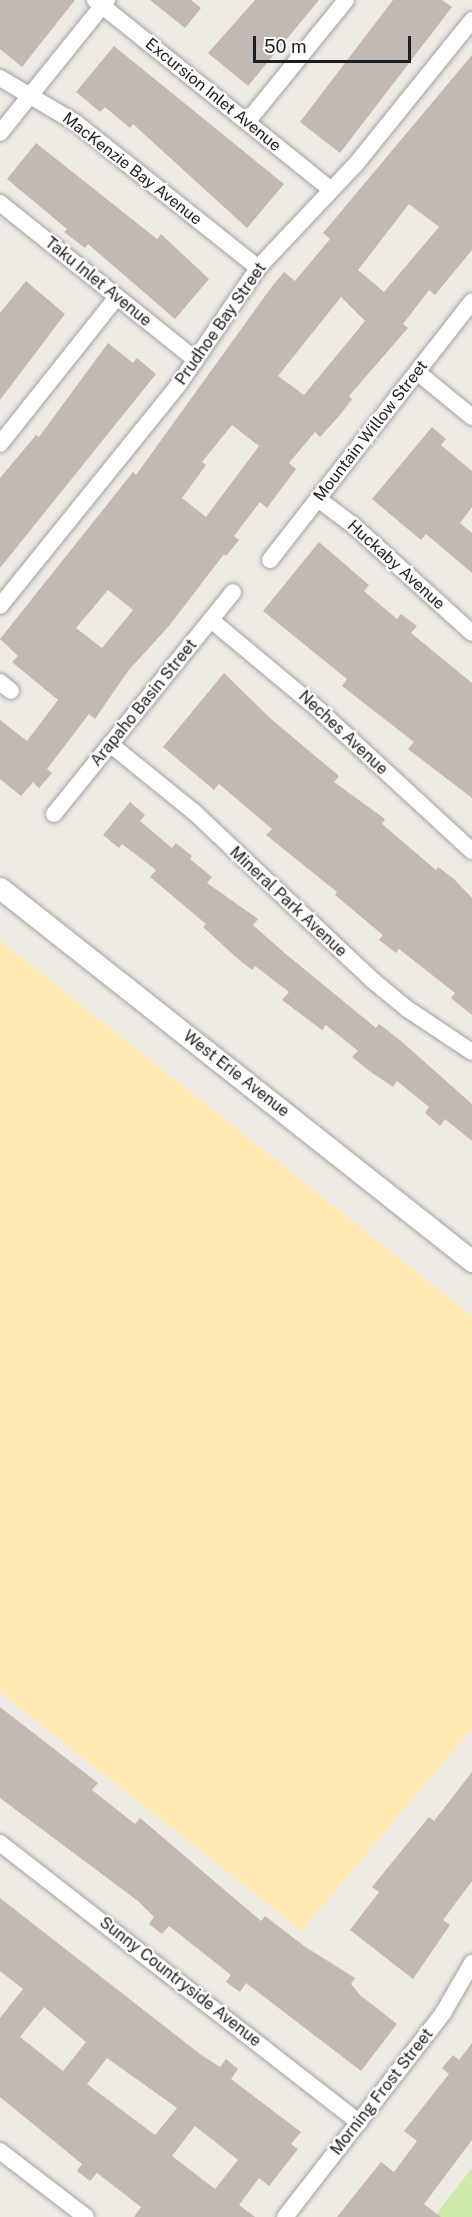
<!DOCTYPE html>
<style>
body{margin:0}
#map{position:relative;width:472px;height:2217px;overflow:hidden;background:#efeae3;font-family:"Public Sans",sans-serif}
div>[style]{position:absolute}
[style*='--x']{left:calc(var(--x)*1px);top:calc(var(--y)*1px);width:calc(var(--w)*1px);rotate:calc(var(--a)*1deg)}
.grass>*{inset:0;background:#cee9a9}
.sand>*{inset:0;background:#ffe8b1}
.building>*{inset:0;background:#c3b9b3}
.roads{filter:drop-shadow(0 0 2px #a2a2a2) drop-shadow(0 0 2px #a2a2a2)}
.minor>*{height:16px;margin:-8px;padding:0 8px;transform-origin:8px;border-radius:8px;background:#fff}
.tertiary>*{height:21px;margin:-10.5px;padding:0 10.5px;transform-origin:10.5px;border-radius:10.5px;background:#fff}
span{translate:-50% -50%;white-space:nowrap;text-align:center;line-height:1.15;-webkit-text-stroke:4.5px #fff;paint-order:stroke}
.street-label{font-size:16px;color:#1e1e1e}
.scale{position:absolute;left:253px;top:36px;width:158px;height:27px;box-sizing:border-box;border:3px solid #1e1e1e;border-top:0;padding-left:8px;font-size:18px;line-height:21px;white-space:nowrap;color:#1e1e1e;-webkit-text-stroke:4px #fff;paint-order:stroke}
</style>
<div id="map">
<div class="grass">
<div style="clip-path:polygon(472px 2168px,472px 2217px,434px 2217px)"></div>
</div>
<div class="sand">
<div style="clip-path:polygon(0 940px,472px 1316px,472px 1729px,302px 1931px,0 1692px)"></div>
</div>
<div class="building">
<div style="clip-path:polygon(0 0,75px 0,22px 67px,0 49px)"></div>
<div style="clip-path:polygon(150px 0,191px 0,201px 8px,185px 28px)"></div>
<div style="clip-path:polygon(255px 0,319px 0,248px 86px,208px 53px)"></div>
<div style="clip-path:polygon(393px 0,442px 0,452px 7px,340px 153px,300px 122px)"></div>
<div style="clip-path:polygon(114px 46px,284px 184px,247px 228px,133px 124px,130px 128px,105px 107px,100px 112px,76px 92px)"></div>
<div style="clip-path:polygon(evenodd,472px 55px,472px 250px,435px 295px,429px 290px,403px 324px,408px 328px,349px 396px,352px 399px,340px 415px,320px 437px,315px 432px,289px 463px,296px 469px,267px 508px,260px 502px,234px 536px,239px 540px,226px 556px,224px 554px,169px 626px,128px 671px,95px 719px,89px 714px,47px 769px,52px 773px,39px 788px,33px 782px,21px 796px,0 779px,0 720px,27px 741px,58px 700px,12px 662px,18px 656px,0 639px,133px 472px,136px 475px,270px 289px,284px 272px,295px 281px,330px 239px,323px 233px,472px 55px,409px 204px,439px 227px,384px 292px,358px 270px,409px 204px,472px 55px,341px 297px,365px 321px,304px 395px,278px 376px,341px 297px,472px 55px,232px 425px,259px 446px,206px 517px,182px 498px,206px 465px,202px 462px,232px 425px,472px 55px,108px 590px,133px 610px,102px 648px,76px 628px,108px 590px)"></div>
<div style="clip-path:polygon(36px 143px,157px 239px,161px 234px,209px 279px,175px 319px,88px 244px,85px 248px,64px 232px,67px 229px,7px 179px)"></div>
<div style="clip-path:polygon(26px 281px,65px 314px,0 400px,0 313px)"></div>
<div style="clip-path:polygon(108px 343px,133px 363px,137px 358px,156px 374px,0 568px,0 478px,36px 435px,39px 437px)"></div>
<div style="clip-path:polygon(432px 427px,446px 439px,441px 445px,472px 471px,472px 507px,460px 523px,472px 533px,472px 573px,426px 534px,421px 540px,372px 499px)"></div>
<div style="clip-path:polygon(319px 542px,369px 585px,364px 591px,397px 619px,401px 614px,417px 626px,411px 633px,472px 683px,472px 798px,408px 749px,414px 742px,342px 686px,347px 679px,263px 611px)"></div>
<div style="clip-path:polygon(224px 673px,271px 719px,339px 776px,334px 782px,385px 819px,382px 824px,436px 870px,438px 867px,454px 879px,472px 898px,472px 1015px,451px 998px,455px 993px,399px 949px,396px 953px,379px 940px,383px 935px,335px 895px,337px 892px,266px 835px,272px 829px,219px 784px,214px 790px,163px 747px)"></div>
<div style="clip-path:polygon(130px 802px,145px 815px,140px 821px,172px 848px,176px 843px,192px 856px,190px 859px,212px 877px,207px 883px,258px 919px,253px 925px,287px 955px,376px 1028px,379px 1024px,401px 1041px,472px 1104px,472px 1141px,445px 1119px,440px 1126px,425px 1113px,429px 1107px,397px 1081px,393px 1087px,368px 1070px,352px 1057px,358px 1051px,326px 1025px,322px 1030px,282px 1000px,289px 992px,255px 966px,252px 970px,237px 958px,203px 927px,206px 924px,150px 877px,156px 870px,122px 844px,119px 848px,103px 835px)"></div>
<div style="clip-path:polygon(0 1707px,98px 1783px,92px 1790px,135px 1824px,140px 1818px,261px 1921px,265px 1916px,304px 1946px,355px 1978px,351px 1984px,360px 1995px,397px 2024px,361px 2071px,246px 1983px,240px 1992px,226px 1982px,231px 1975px,169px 1926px,162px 1934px,149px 1924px,154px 1917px,138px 1901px,0 1798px)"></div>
<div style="clip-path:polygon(472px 1772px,472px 1881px,443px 1920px,450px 1925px,413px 1979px,350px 1930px,379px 1892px,372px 1887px,429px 1817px,434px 1821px)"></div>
<div style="clip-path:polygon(evenodd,0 1898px,200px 2054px,220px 2067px,226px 2059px,238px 2069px,231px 2079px,301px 2132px,291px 2144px,298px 2149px,269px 2186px,259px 2178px,239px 2205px,255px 2217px,134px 2217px,141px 2207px,97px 2173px,90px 2181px,77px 2171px,82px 2164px,0 2097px,0 2018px,23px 1989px,0 1971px,0 1898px,44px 2007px,86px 2042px,63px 2071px,20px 2037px,44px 2007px,0 1898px,107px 2058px,177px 2108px,155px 2135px,87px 2084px,107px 2058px,0 1898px,195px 2126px,238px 2160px,215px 2189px,172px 2156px,195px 2126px)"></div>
<div style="clip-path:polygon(472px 2043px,472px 2140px,424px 2204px,441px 2217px,337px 2217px,381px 2162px,394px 2172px,417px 2141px,404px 2131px,449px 2074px,442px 2068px,453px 2055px,459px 2060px)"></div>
</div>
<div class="roads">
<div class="minor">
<div style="--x:95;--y:0;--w:303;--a:38.8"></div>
<div style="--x:0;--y:78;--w:88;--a:30.6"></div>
<div style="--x:76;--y:123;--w:233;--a:38.5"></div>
<div style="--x:247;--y:122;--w:157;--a:-50.9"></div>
<div style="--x:0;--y:133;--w:171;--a:-51.2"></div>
<div style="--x:0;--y:203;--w:251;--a:38.7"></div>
<div style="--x:417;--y:372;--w:71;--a:39.3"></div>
<div style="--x:0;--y:444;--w:188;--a:-51.5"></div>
<div style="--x:318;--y:499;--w:45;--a:36.9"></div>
<div style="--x:354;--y:526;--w:159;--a:42.2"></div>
<div style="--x:270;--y:560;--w:328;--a:-52"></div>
<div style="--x:0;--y:606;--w:285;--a:-51.1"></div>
<div style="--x:179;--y:384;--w:140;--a:-55.7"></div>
<div style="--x:258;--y:268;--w:143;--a:-46.7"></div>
<div style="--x:356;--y:164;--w:185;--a:-51.1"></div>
<div style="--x:211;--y:620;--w:141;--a:39.8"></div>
<div style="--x:319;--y:710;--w:208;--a:42.7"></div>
<div style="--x:0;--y:682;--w:14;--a:39"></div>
<div style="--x:110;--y:744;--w:108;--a:39"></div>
<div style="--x:194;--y:812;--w:243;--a:43.3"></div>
<div style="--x:371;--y:979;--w:45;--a:39.6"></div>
<div style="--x:406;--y:1008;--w:79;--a:33.7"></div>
<div style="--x:54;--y:814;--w:285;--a:-51.1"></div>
<div style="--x:0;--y:1843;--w:455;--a:37.9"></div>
<div style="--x:0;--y:2151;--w:108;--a:37.5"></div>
<div style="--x:285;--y:2217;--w:258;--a:-52.2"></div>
<div style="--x:443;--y:2013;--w:58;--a:-59.9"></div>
</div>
<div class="tertiary">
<div style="--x:0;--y:888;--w:602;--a:38.32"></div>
</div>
</div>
<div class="street-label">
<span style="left:213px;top:95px;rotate:39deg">Excursion Inlet Avenue</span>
<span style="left:132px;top:169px;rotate:38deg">MacKenzie Bay Avenue</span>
<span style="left:98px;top:282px;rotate:39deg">Taku Inlet Avenue</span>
<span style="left:221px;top:324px;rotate:-55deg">Prudhoe Bay Street</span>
<span style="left:371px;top:431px;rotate:-52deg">Mountain Willow Street</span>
<span style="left:396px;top:565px;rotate:42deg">Huckaby Avenue</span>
<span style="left:144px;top:703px;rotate:-51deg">Arapaho Basin Street</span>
<span style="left:343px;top:733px;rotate:43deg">Neches Avenue</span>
<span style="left:288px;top:902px;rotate:43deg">Mineral Park Avenue</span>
<span style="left:236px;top:1074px;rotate:38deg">West Erie Avenue</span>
<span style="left:180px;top:1982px;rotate:38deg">Sunny Countryside Avenue</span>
<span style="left:382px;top:2092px;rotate:-52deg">Morning Frost Street</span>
</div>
<div class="scale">50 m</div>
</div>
